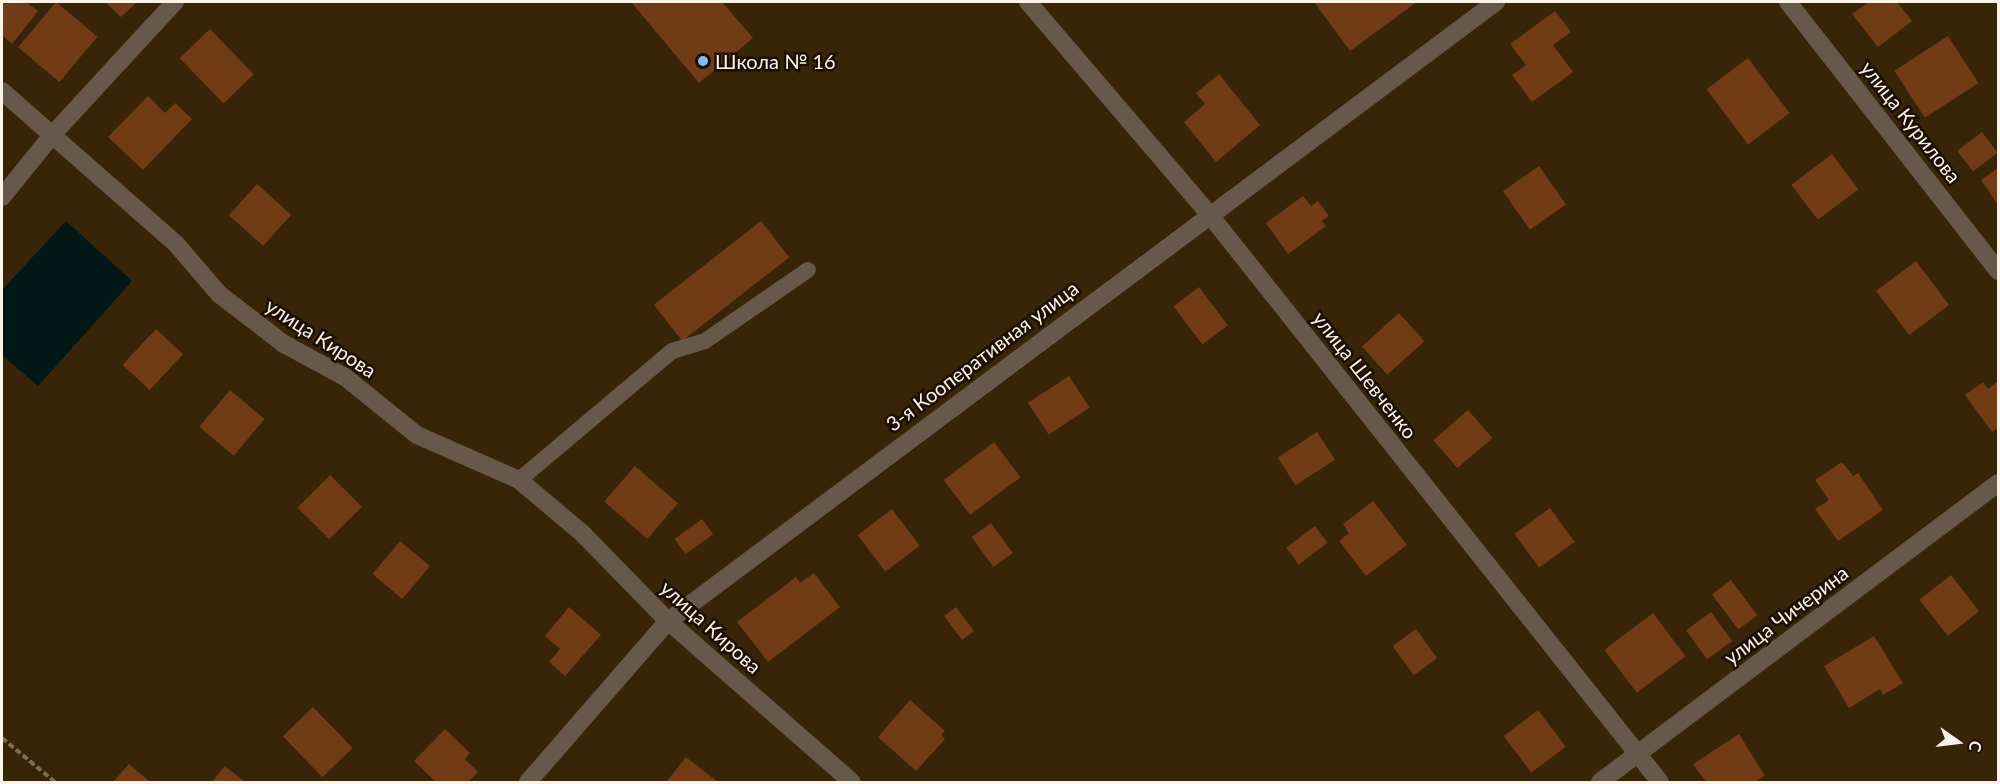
<!DOCTYPE html>
<meta charset="utf-8">
<style>
body{margin:0}
#map{position:relative;width:2000px;height:784px;overflow:hidden;background:#382407;font-family:Lato,sans-serif}
div>[style]{position:absolute}
[style*='--x']{left:calc(var(--x)*1px);top:calc(var(--y)*1px);width:calc(var(--w)*1px);rotate:calc(var(--a)*1deg)}
.water>*{inset:0;background:#021817}
.building>*{inset:0;background:#713b16;transform-origin:0 0}
.path>*{height:4px;margin-top:-2px;transform-origin:0;background:repeating-linear-gradient(90deg,#7c6b54 0 6px,transparent 0 9px)}
.service>*{height:16px;margin:-8px;padding:0 8px;transform-origin:8px;border-radius:8px;background:#66594a}
.minor>*{height:18px;margin:-9px;padding:0 9px;transform-origin:9px;border-radius:9px;background:#66594a}
.dots>*{width:16px;height:16px;translate:-50% -50%;box-sizing:border-box;border:3px solid #1a0f02;border-radius:50%}
span{translate:-50% -50%;white-space:nowrap;text-align:center;line-height:1.15;-webkit-text-stroke:5px #1a0f02;paint-order:stroke}
.poi-label{font-size:20px;color:#fef3e7}
.left{translate:0 -50%;text-align:left}
.street-label{font-size:20px;color:#fef3e7}
.frame{position:absolute;inset:0;border:3px solid #fef3e7;pointer-events:none}
.north{position:absolute;left:1928px;top:712px;width:60px;height:60px;-webkit-text-stroke:4px #1a0f02;paint-order:stroke;rotate:104deg;font-size:16px;font-weight:700;line-height:24px;text-align:center;color:#fef3e7}
.north::after{content:'';display:block;margin:auto;width:21px;height:27px;background:#fef3e7;clip-path:polygon(50% 0,100% 100%,50% 72%,0 100%)}
</style>
<div id="map">
<div class="water">
<div style="clip-path:polygon(66px 221px,132px 281px,38px 386px,2px 355px,2px 290px)"></div>
</div>
<div class="building">
<div style="clip-path:polygon(2px 2px,26px 2px,38px 11px,12px 44px,2px 35px)"></div>
<div style="left:56px;top:2px;width:54px;height:59px;rotate:40deg"></div>
<div style="clip-path:polygon(105px 2px,137px 2px,121px 17px)"></div>
<div style="clip-path:polygon(631px 2px,722px 2px,753px 38px,699px 83px)"></div>
<div style="clip-path:polygon(1314px 2px,1417px 2px,1350px 51px)"></div>
<div style="clip-path:polygon(1869px 2px,1897px 2px,1912px 21px,1878px 47px,1852px 14px)"></div>
<div style="clip-path:polygon(1555px 11px,1571px 32px,1553px 45px,1573px 72px,1532px 102px,1512px 75px,1526px 65px,1510px 44px)"></div>
<div style="left:210px;top:29px;width:63px;height:42px;rotate:46deg"></div>
<div style="left:1948px;top:36px;width:56px;height:64px;rotate:57deg"></div>
<div style="left:1748px;top:58px;width:69px;height:52px;rotate:53deg"></div>
<div style="clip-path:polygon(1219px 74px,1260px 125px,1216px 162px,1184px 122px,1205px 104px,1196px 93px)"></div>
<div style="clip-path:polygon(148px 96px,165px 113px,175px 103px,192px 119px,143px 170px,108px 137px)"></div>
<div style="left:1982px;top:132px;width:26px;height:31px;rotate:53deg"></div>
<div style="left:1832px;top:154px;width:44px;height:51px;rotate:53deg"></div>
<div style="left:1539px;top:166px;width:47px;height:44px;rotate:55deg"></div>
<div style="clip-path:polygon(1998px 168px,1998px 205px,1981px 180px)"></div>
<div style="left:257px;top:184px;width:46px;height:42px;rotate:42deg"></div>
<div style="clip-path:polygon(1303px 196px,1311px 206px,1318px 201px,1329px 216px,1322px 221px,1326px 226px,1288px 254px,1266px 223px)"></div>
<div style="left:761px;top:221px;width:46px;height:136px;rotate:52deg"></div>
<div style="left:1916px;top:261px;width:55px;height:50px;rotate:53deg"></div>
<div style="left:1199px;top:287px;width:48px;height:32px;rotate:53deg"></div>
<div style="left:1399px;top:313px;width:38px;height:50px;rotate:48deg"></div>
<div style="left:156px;top:329px;width:37px;height:49px;rotate:43deg"></div>
<div style="left:1069px;top:376px;width:38px;height:49px;rotate:57deg"></div>
<div style="clip-path:polygon(1998px 381px,1998px 428px,1992px 432px,1965px 395px,1983px 382px,1988px 389px)"></div>
<div style="left:230px;top:390px;width:45px;height:48px;rotate:40deg"></div>
<div style="left:1468px;top:410px;width:37px;height:46px;rotate:49deg"></div>
<div style="left:1317px;top:432px;width:33px;height:47px;rotate:57deg"></div>
<div style="left:994px;top:442px;width:44px;height:63px;rotate:53deg"></div>
<div style="clip-path:polygon(1842px 462px,1853px 476px,1858px 473px,1883px 510px,1838px 541px,1815px 509px,1829px 500px,1815px 480px)"></div>
<div style="left:635px;top:466px;width:57px;height:47px;rotate:41deg"></div>
<div style="left:330px;top:475px;width:45px;height:46px;rotate:45deg"></div>
<div style="clip-path:polygon(1373px 501px,1407px 545px,1366px 576px,1339px 541px,1349px 533px,1343px 524px)"></div>
<div style="left:1550px;top:508px;width:42px;height:44px;rotate:54deg"></div>
<div style="left:892px;top:509px;width:46px;height:43px;rotate:53deg"></div>
<div style="left:702px;top:519px;width:19px;height:34px;rotate:54deg"></div>
<div style="left:991px;top:523px;width:37px;height:24px;rotate:54deg"></div>
<div style="left:1315px;top:526px;width:21px;height:36px;rotate:53deg"></div>
<div style="left:400px;top:541px;width:39px;height:43px;rotate:40deg"></div>
<div style="clip-path:polygon(814px 573px,840px 607px,768px 662px,737px 622px,796px 577px,800px 583px)"></div>
<div style="left:1951px;top:575px;width:46px;height:40px;rotate:52deg"></div>
<div style="left:1731px;top:580px;width:44px;height:24px;rotate:53deg"></div>
<div style="clip-path:polygon(569px 607px,601px 635px,565px 676px,549px 662px,560px 649px,545px 636px)"></div>
<div style="left:956px;top:607px;width:30px;height:15px;rotate:53deg"></div>
<div style="left:1711px;top:612px;width:36px;height:31px;rotate:54deg"></div>
<div style="left:1653px;top:613px;width:54px;height:61px;rotate:53deg"></div>
<div style="left:1416px;top:629px;width:36px;height:29px;rotate:54deg"></div>
<div style="clip-path:polygon(1874px 636px,1903px 683px,1883px 695px,1880px 689px,1849px 708px,1824px 666px)"></div>
<div style="clip-path:polygon(910px 700px,945px 731px,941px 735px,945px 739px,916px 771px,878px 737px)"></div>
<div style="left:313px;top:707px;width:57px;height:42px;rotate:46deg"></div>
<div style="left:1538px;top:710px;width:46px;height:43px;rotate:53deg"></div>
<div style="clip-path:polygon(445px 729px,470px 753px,465px 759px,478px 772px,468px 782px,436px 782px,414px 761px)"></div>
<div style="clip-path:polygon(1739px 734px,1765px 776px,1754px 782px,1706px 782px,1693px 764px)"></div>
<div style="clip-path:polygon(686px 757px,718px 782px,666px 782px)"></div>
<div style="clip-path:polygon(129px 764px,150px 782px,113px 782px)"></div>
<div style="clip-path:polygon(225px 766px,245px 782px,212px 782px)"></div>
</div>
<div class="path">
<div style="--x:2;--y:738;--w:69;--a:39.7"></div>
</div>
<div class="service">
<div style="--x:519;--y:480;--w:200;--a:-40.1"></div>
<div style="--x:672;--y:351;--w:34;--a:-17"></div>
<div style="--x:705;--y:341;--w:125;--a:-34.6"></div>
</div>
<div class="minor">
<div style="--x:1028;--y:2;--w:279;--a:49.5"></div>
<div style="--x:1209;--y:214;--w:725;--a:51.55"></div>
<div style="--x:1788;--y:2;--w:341;--a:52"></div>
<div style="--x:2;--y:91;--w:233;--a:41.3"></div>
<div style="--x:177;--y:245;--w:65;--a:49.4"></div>
<div style="--x:219;--y:294;--w:82;--a:37.6"></div>
<div style="--x:284;--y:344;--w:69;--a:28.4"></div>
<div style="--x:345;--y:377;--w:92;--a:38.9"></div>
<div style="--x:417;--y:435;--w:111;--a:23.8"></div>
<div style="--x:519;--y:480;--w:82;--a:40.1"></div>
<div style="--x:582;--y:533;--w:123;--a:45.7"></div>
<div style="--x:668;--y:621;--w:244;--a:41.2"></div>
<div style="--x:2;--y:197;--w:81;--a:-51"></div>
<div style="--x:53;--y:134;--w:180;--a:-47.3"></div>
<div style="--x:528;--y:782;--w:213;--a:-49"></div>
<div style="--x:668;--y:621;--w:1034;--a:-36.78"></div>
<div style="--x:1600;--y:782;--w:498;--a:-36.9"></div>
</div>
<div class="dots">
<div style="left:703px;top:61px;background:#83bcfb"></div>
</div>
<div class="poi-label">
<span class="left" style="left:715px;top:61px">Школа № 16</span>
</div>
<div class="street-label">
<span style="left:1911px;top:122px;rotate:52deg">улица Курилова</span>
<span style="left:321px;top:338px;rotate:33deg">улица Кирова</span>
<span style="left:982px;top:356px;rotate:-37deg">3-я Кооперативная улица</span>
<span style="left:1365px;top:375px;rotate:52deg">улица Шевченко</span>
<span style="left:1786px;top:615px;rotate:-37deg">улица Чичерина</span>
<span style="left:711px;top:627px;rotate:42deg">улица Кирова</span>
</div>
<div class="frame"></div>
<div class="north">С</div>
</div>
